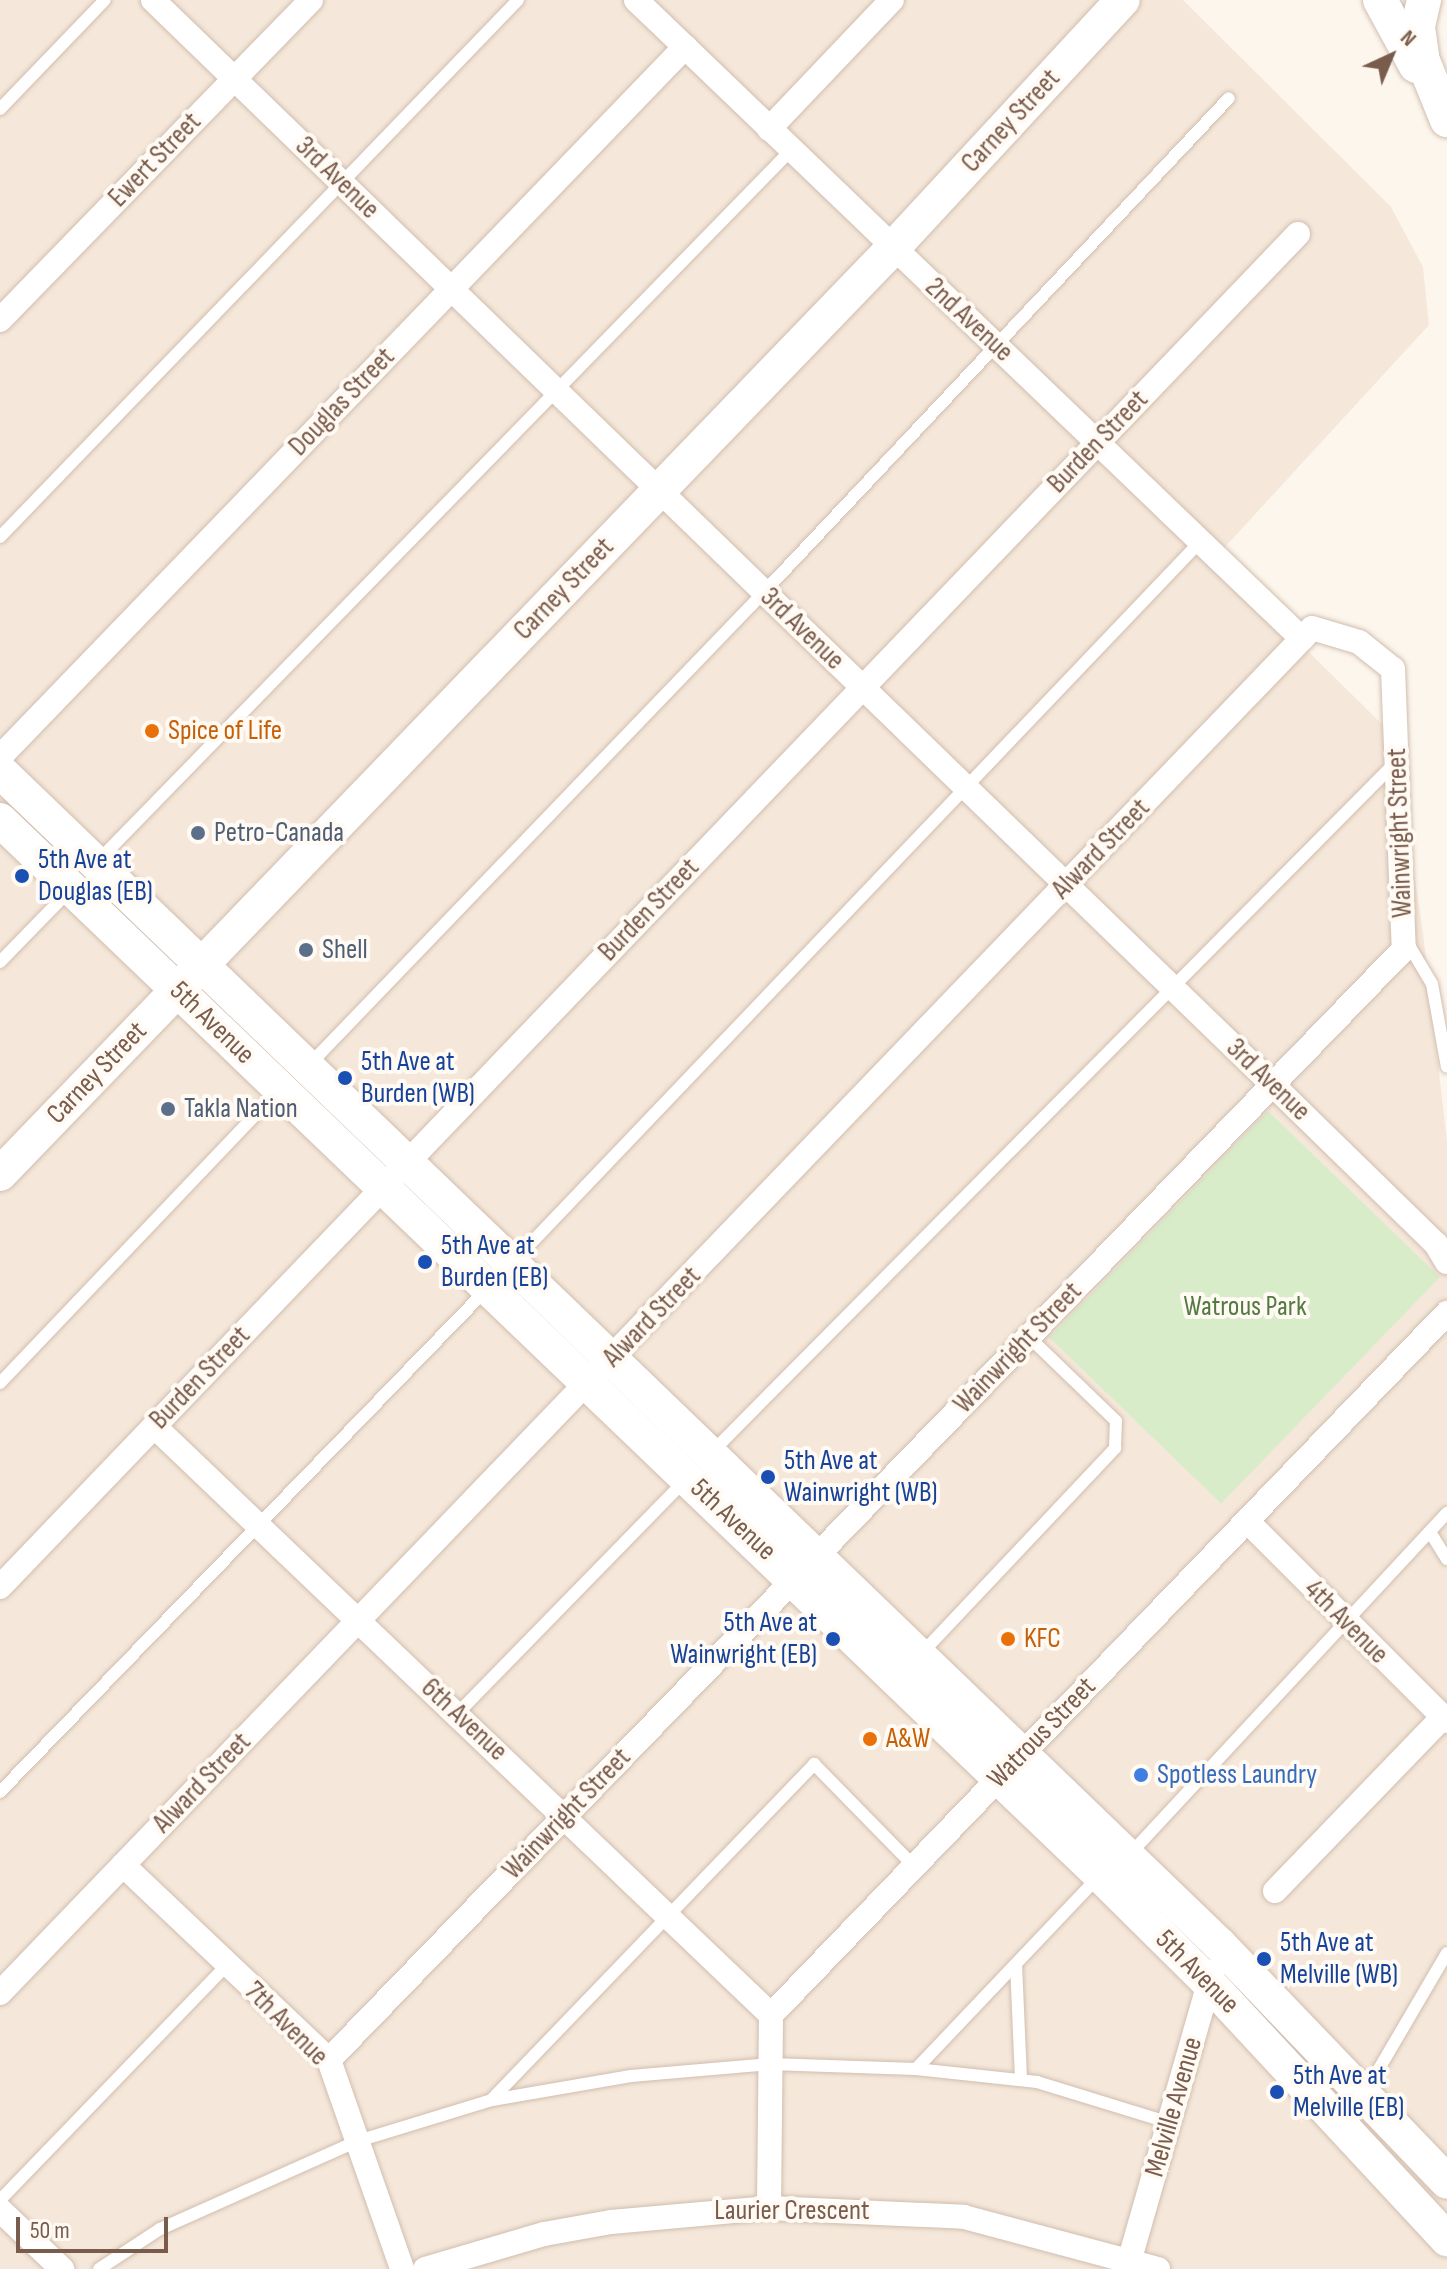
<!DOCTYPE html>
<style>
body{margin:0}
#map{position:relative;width:1447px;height:2269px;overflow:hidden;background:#fdf6ec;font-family:"Sofia Sans Condensed",sans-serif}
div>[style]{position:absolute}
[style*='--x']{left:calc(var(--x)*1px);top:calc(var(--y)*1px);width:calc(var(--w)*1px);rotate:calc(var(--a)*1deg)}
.residential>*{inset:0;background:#f5e8da}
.green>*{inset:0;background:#d8ecc9;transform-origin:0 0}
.roads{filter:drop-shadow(0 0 2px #d1beb0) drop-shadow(0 0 2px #d1beb0)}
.lane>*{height:12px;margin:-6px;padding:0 6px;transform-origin:6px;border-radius:6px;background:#fff}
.street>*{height:24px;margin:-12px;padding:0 12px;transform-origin:12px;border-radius:12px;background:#fff}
.secondary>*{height:34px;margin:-17px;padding:0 17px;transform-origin:17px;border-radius:17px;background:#fff}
.dots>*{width:22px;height:22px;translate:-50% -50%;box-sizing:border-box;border:4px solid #fffaf3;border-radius:50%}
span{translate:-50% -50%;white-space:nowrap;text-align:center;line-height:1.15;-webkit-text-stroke:8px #fffaf3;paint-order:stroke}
.street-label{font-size:28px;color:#7a5c4d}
.food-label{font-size:28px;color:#c56008}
.left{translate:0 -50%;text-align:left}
.service-label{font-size:28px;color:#4e5e75}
.transit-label{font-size:28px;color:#164399}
.right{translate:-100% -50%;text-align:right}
.park-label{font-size:28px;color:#537a41}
.shop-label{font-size:28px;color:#366cbe}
.north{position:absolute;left:1351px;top:16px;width:80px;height:80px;-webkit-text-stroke:6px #fffaf3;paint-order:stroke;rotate:44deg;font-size:22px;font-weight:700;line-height:32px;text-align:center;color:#7a5c4d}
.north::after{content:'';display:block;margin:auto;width:28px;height:36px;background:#7a5c4d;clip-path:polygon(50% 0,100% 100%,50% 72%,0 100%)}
.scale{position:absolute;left:16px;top:2217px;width:152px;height:36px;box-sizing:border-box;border:4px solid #7a5c4d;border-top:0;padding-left:10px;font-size:24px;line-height:28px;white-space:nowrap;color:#7a5c4d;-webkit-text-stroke:6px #fffaf3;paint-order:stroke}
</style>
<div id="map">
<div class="residential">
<div style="clip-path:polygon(0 0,1183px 0,1391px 207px,1423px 267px,1429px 325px,1214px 559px,1393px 735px,1423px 933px,1447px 1142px,1447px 2269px,0 2269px)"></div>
</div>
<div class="green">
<div style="left:1268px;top:1111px;width:239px;height:315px;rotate:44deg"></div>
</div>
<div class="roads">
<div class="lane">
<div style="--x:0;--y:109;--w:151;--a:-46.1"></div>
<div style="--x:0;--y:537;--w:746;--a:-46.03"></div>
<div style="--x:98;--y:861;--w:993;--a:-45.73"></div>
<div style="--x:1407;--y:942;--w:49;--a:59.2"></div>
<div style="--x:1432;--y:984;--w:84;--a:79.8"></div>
<div style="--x:0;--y:962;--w:100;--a:-45.8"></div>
<div style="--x:310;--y:1064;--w:655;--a:-46.11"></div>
<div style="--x:764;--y:592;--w:678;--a:-46.73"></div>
<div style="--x:514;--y:1261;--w:992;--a:-46.35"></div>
<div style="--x:0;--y:1383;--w:405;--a:-46.4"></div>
<div style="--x:712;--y:1452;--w:969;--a:-45.25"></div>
<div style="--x:1430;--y:1532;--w:32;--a:58"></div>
<div style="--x:922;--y:1653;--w:282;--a:-46.7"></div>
<div style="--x:1115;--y:1448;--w:27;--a:-88"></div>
<div style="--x:1116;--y:1421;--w:121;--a:-136"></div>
<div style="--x:457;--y:1714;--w:325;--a:-45.7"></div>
<div style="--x:0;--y:1792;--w:699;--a:-45.93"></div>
<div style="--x:1130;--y:1854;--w:466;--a:-47.1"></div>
<div style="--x:1016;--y:1964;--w:116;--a:87.5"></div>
<div style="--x:916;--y:2069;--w:265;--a:-46.5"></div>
<div style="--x:1366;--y:2091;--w:160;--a:-59.6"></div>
<div style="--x:492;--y:2099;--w:465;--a:-46.1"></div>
<div style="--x:814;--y:1764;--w:143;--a:45.6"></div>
<div style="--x:0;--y:2200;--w:325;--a:-46"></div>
<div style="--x:99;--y:2269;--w:73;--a:-33.3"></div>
<div style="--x:160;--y:2229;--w:217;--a:-24"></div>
<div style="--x:358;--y:2141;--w:140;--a:-17"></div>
<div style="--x:492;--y:2100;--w:141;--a:-9.8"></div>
<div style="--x:631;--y:2076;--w:140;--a:-4.9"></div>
<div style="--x:770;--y:2064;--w:146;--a:2"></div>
<div style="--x:916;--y:2069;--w:122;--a:6.1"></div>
<div style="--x:1037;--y:2082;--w:139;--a:17.1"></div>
</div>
<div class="street">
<div style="--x:153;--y:0;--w:1559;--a:44.09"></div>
<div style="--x:1273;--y:1085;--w:228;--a:44.3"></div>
<div style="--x:1436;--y:1244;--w:21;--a:59"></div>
<div style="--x:636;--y:0;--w:923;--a:43.81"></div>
<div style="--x:769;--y:129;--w:178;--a:-46.4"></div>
<div style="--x:0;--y:320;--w:446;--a:-45.8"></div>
<div style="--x:0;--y:757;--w:987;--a:-46.03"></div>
<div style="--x:154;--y:1426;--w:853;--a:43.67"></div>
<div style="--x:1247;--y:1521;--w:283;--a:45"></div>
<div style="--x:0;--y:1587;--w:1875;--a:-46.19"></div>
<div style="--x:123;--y:1865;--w:284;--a:43.4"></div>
<div style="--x:329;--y:2060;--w:221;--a:70.7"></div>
<div style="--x:1275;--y:1891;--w:242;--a:-46"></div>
<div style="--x:0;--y:1993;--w:1893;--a:-46.13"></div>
<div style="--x:1312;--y:628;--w:49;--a:16.6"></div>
<div style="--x:1359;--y:642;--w:43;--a:38.5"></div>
<div style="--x:1393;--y:669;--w:280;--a:87.8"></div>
<div style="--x:1404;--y:949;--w:1546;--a:134.06"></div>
<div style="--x:769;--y:2208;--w:193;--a:-89.4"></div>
<div style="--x:771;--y:2015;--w:975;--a:-46.08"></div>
<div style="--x:0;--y:2210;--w:86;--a:43.6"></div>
<div style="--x:425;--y:2269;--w:124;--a:-16.4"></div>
<div style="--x:544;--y:2234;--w:68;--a:-10.2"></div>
<div style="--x:611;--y:2222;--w:159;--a:-5.1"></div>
<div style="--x:769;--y:2208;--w:195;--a:2.6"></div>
<div style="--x:964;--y:2217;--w:201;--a:15"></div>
<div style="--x:1127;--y:2269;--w:309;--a:-74"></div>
</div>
<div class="secondary">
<div style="--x:1380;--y:0;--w:75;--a:61.4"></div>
<div style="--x:1424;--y:0;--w:28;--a:103"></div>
<div style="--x:1418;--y:27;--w:34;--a:82"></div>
<div style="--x:1423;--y:61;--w:64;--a:67.9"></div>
<div style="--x:0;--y:771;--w:1693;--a:43.9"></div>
<div style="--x:1220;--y:1945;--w:328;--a:46.2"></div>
<div style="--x:0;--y:820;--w:1524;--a:43.8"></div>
<div style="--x:1100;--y:1875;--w:153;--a:44.7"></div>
<div style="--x:1209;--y:1983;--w:350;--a:47.1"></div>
<div style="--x:0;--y:1174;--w:1286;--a:-46.04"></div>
<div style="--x:893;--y:248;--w:338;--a:-47.2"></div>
</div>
</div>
<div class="dots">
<div style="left:152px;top:731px;background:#e8710a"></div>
<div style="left:198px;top:833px;background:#5c6f8a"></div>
<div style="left:22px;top:876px;background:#1a4fb4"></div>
<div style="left:306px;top:950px;background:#5c6f8a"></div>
<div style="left:345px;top:1078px;background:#1a4fb4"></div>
<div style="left:168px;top:1109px;background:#5c6f8a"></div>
<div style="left:425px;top:1262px;background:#1a4fb4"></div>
<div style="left:768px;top:1477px;background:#1a4fb4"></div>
<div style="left:833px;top:1639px;background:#1a4fb4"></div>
<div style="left:1008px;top:1639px;background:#e8710a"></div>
<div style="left:870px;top:1739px;background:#e8710a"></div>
<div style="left:1141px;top:1775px;background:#3f7fe0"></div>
<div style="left:1264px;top:1959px;background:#1a4fb4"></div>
<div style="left:1277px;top:2092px;background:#1a4fb4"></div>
</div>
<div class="street-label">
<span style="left:1011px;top:121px;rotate:-47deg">Carney Street</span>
<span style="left:155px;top:160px;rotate:-46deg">Ewert Street</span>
<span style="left:337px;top:178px;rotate:44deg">3rd Avenue</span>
<span style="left:969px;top:320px;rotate:43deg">2nd Avenue</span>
<span style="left:342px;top:402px;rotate:-46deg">Douglas Street</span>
<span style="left:1098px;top:442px;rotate:-46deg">Burden Street</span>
<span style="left:564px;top:589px;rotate:-46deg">Carney Street</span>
<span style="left:802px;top:629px;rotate:44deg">3rd Avenue</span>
<span style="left:1400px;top:833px;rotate:-92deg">Wainwright Street</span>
<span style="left:1101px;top:849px;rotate:-46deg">Alward Street</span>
<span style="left:649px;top:910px;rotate:-46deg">Burden Street</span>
<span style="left:212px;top:1023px;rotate:44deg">5th Avenue</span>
<span style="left:97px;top:1073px;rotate:-46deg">Carney Street</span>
<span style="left:1268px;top:1080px;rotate:44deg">3rd Avenue</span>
<span style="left:652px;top:1317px;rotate:-46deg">Alward Street</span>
<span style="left:1018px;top:1348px;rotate:-46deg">Wainwright Street</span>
<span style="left:200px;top:1378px;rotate:-46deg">Burden Street</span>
<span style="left:733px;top:1520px;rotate:43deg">5th Avenue</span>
<span style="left:1346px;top:1622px;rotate:45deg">4th Avenue</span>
<span style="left:464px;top:1720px;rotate:43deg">6th Avenue</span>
<span style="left:1042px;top:1733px;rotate:-46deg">Watrous Street</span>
<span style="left:202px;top:1783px;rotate:-46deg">Alward Street</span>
<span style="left:567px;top:1814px;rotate:-46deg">Wainwright Street</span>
<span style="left:1197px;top:1972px;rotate:45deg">5th Avenue</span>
<span style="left:286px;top:2024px;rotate:45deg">7th Avenue</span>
<span style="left:1174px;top:2107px;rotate:-74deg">Melville Avenue</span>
<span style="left:792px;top:2211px">Laurier Crescent</span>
</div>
<div class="food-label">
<span class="left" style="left:168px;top:731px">Spice of Life</span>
<span class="left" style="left:1024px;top:1639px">KFC</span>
<span class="left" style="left:886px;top:1739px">A&amp;W</span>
</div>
<div class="service-label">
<span class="left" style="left:214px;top:833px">Petro-Canada</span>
<span class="left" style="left:322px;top:950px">Shell</span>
<span class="left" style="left:184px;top:1109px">Takla Nation</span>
</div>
<div class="transit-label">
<span class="left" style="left:38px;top:876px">5th Ave at<br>Douglas (EB)</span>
<span class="left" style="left:361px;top:1078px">5th Ave at<br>Burden (WB)</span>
<span class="left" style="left:441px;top:1262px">5th Ave at<br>Burden (EB)</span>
<span class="left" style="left:784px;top:1477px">5th Ave at<br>Wainwright (WB)</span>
<span class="right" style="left:817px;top:1639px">5th Ave at<br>Wainwright (EB)</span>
<span class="left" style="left:1280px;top:1959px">5th Ave at<br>Melville (WB)</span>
<span class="left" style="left:1293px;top:2092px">5th Ave at<br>Melville (EB)</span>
</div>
<div class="park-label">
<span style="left:1245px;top:1307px">Watrous Park</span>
</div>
<div class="shop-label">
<span class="left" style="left:1157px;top:1775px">Spotless Laundry</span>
</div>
<div class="north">N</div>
<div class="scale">50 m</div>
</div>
